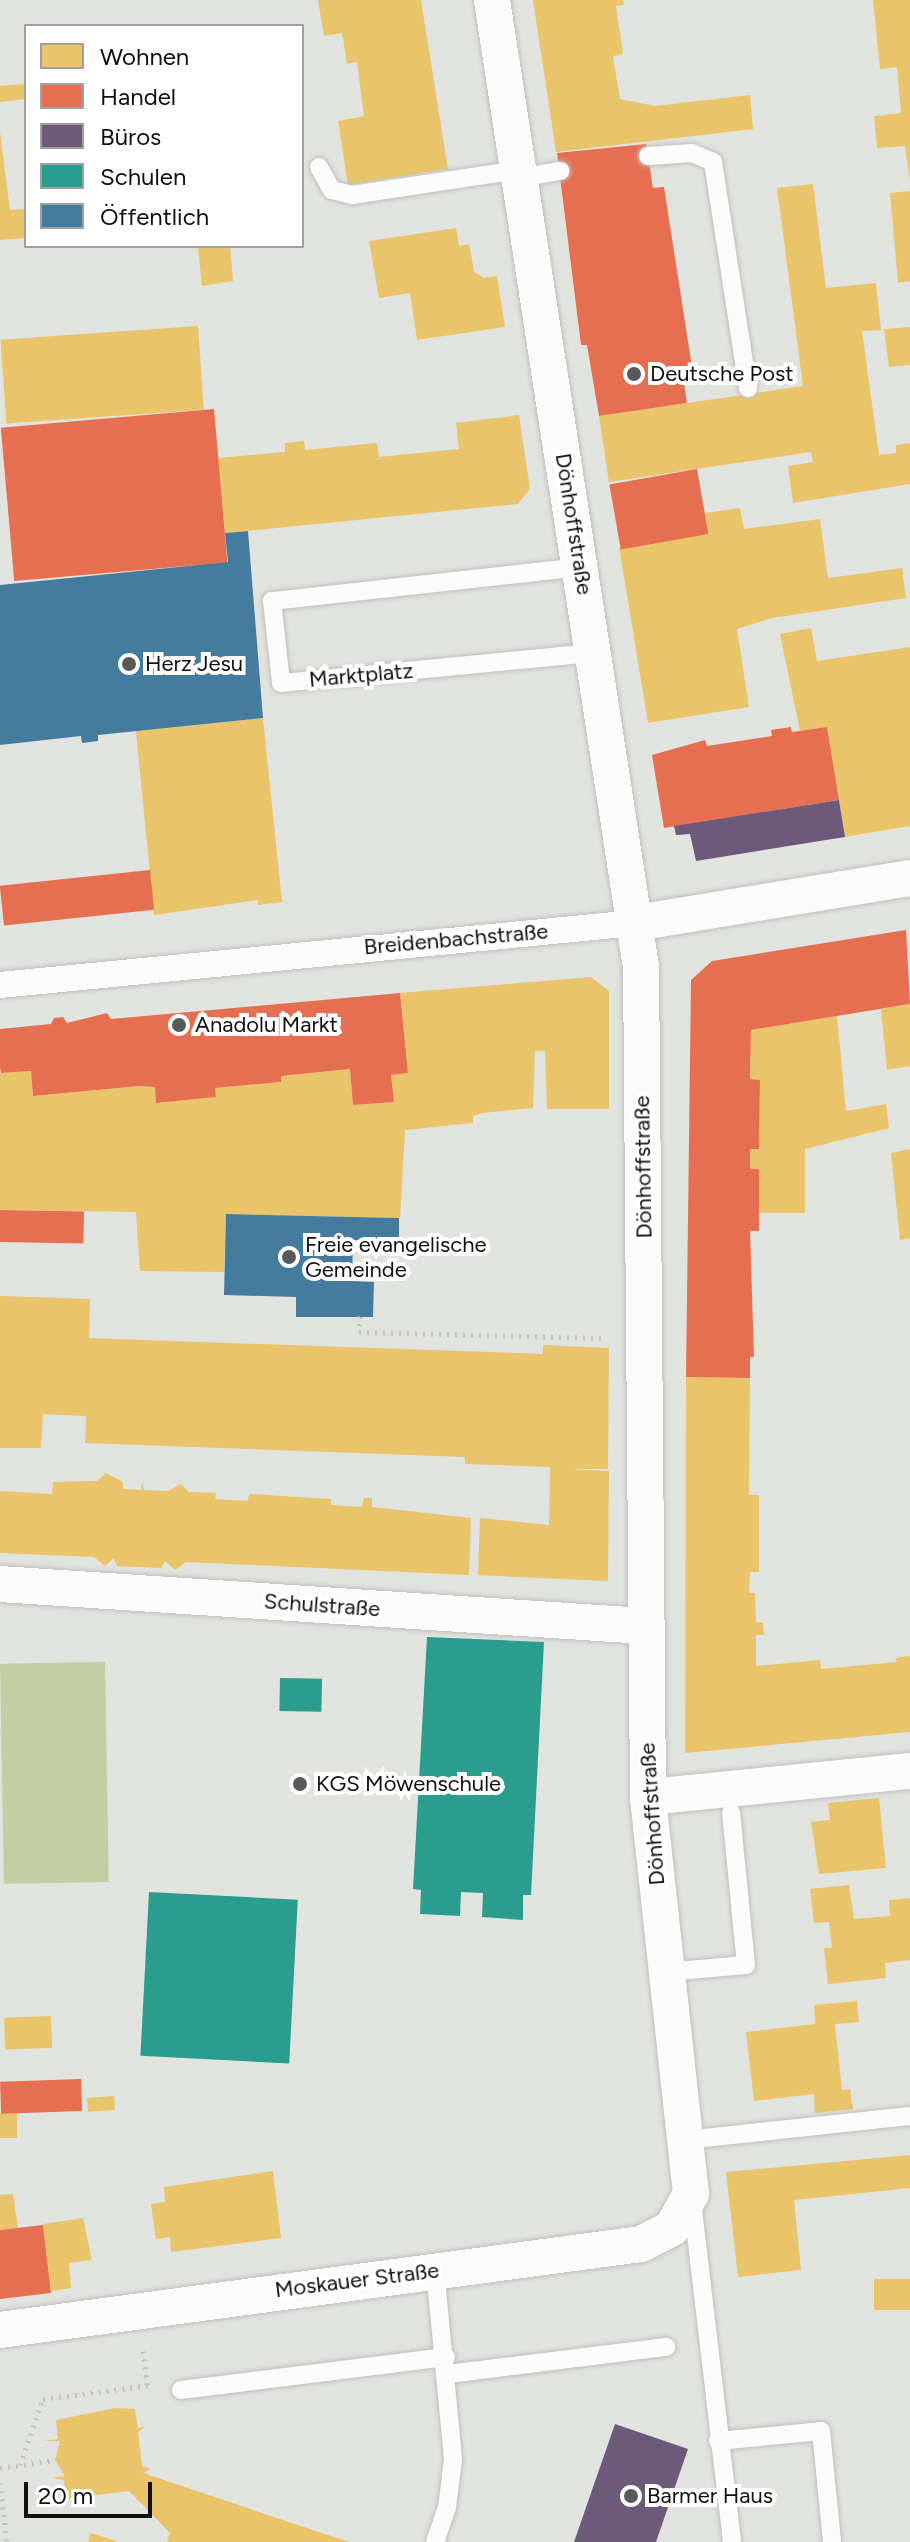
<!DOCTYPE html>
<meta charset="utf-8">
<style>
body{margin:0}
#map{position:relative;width:910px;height:2542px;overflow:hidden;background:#e1e3de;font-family:Figtree,sans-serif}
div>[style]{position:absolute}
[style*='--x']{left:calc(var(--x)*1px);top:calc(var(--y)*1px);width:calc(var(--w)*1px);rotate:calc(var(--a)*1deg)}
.green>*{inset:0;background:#c2cfa3;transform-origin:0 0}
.homes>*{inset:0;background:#e9c46a;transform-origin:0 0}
.shops>*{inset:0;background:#e76f51;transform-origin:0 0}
.offices>*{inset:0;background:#6d597a}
.schools>*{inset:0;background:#2a9d8f;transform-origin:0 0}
.public>*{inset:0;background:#457b9d}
.path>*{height:5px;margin-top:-2.5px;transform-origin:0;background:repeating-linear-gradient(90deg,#c4c4c3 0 2px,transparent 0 8px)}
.roads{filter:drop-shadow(0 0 2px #c0c1bd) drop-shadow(0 0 2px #c0c1bd)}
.service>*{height:18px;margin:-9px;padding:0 9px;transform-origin:9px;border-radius:9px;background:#fafbfa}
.pedestrian>*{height:26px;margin:-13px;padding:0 13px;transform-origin:13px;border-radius:13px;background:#fafbfa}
.minor>*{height:36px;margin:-18px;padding:0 18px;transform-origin:18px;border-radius:18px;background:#fafbfa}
.dots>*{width:22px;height:22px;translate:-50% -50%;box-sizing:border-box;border:4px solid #fff;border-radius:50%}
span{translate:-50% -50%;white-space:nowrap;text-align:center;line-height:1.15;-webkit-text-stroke:8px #fff;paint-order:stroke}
.poi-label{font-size:22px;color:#10110f}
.left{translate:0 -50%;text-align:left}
.street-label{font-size:22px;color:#10110f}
.legend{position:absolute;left:24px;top:24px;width:280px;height:224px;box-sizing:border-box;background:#fff;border:2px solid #9fa09f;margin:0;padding:10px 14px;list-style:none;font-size:24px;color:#10110f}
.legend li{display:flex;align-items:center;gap:16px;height:40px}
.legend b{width:40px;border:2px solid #9fa09f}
.scale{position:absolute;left:24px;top:2482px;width:128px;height:36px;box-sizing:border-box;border:4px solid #10110f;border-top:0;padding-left:10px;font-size:24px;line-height:28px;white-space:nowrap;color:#10110f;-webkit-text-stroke:6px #fff;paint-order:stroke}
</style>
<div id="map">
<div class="green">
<div style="left:105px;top:1662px;width:220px;height:105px;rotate:89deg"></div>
</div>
<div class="homes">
<div style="clip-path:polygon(318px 0,421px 0,448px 169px,348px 185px,338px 121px,364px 116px,357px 62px,347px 64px,342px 33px,324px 36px)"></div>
<div style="clip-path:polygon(533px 0,623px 0,624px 5px,616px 6px,623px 54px,613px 56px,620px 99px,655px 106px,750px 95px,753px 129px,556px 152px)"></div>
<div style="clip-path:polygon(873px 0,910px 0,910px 180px,905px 146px,877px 148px,874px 116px,901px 113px,897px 67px,880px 69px)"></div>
<div style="clip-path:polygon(26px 84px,26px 99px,0 102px,0 86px)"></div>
<div style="clip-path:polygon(0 132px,10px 210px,26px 209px,26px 238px,0 240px)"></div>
<div style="clip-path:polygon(813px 184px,826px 288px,876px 283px,881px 330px,862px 331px,879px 455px,896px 453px,896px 445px,910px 443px,910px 484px,793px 503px,788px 466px,813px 462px,811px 452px,609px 482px,599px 416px,803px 386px,777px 188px)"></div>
<div style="clip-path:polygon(910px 191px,910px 281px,898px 283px,890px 193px)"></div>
<div style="clip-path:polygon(456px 228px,459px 246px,469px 244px,474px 271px,483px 278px,497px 276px,505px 327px,417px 340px,410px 293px,379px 298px,369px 241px)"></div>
<div style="clip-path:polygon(198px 246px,230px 246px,233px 281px,202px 286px)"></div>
<div style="left:198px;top:326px;width:84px;height:198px;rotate:86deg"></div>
<div style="clip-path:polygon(910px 327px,910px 365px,889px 367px,884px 329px)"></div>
<div style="clip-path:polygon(519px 415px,530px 489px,518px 504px,225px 533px,218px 458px,285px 452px,285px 443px,304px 441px,305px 450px,377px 443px,379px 457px,459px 449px,456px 423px)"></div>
<div style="clip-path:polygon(740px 508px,744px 529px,820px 519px,828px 578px,902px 568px,906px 598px,772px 618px,737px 629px,749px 707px,648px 723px,619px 547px,708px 534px,705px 513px)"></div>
<div style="clip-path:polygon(811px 628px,817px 661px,910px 647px,910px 826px,845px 837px,827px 727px,800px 731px,780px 634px)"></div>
<div style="clip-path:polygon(263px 718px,282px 902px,258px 905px,258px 900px,154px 915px,136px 731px)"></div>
<div style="clip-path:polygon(591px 977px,609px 991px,609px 1109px,547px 1109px,545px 1051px,535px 1051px,533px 1108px,482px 1113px,473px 1116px,473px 1123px,405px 1130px,400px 1218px,226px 1214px,224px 1272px,140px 1271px,136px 1212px,0 1210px,0 1073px,31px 1071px,33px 1096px,140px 1086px,155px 1087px,156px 1103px,216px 1097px,215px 1088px,281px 1082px,281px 1076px,350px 1069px,353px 1105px,394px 1102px,391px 1075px,408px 1073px,400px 993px)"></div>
<div style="clip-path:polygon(910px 1004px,910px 1066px,887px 1070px,881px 1009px)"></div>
<div style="clip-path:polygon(837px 1016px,846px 1111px,886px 1104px,889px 1128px,805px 1149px,805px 1213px,759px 1213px,759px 1169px,750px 1169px,750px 1149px,759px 1149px,760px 1080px,750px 1079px,751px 1030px)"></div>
<div style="clip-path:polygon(910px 1149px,910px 1238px,900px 1240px,891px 1153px)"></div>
<div style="clip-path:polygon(0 1296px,90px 1299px,89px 1338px,543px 1354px,543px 1345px,609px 1348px,608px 1469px,569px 1469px,609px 1471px,608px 1581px,478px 1575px,480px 1518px,549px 1525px,550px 1467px,465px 1464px,465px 1457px,85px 1443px,86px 1416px,43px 1414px,41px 1448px,0 1448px)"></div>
<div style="clip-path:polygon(686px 1377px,750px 1378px,749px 1495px,759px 1495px,759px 1572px,750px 1572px,749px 1593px,755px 1593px,756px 1622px,763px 1623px,764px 1635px,756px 1635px,756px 1666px,820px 1660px,821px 1669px,897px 1662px,896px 1658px,910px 1656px,910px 1732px,685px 1753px)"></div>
<div style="clip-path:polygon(106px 1473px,123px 1482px,123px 1489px,141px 1490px,142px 1482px,144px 1490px,168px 1491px,181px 1484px,189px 1492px,216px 1493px,215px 1499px,248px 1501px,249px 1494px,331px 1499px,331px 1505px,362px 1507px,364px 1498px,372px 1498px,372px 1507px,471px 1518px,469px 1575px,186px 1562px,175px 1570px,165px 1561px,161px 1568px,117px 1566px,114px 1558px,105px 1566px,94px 1557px,0 1553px,0 1491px,52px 1494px,53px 1482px,97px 1481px)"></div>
<div style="clip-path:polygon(879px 1798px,886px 1868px,819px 1874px,811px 1822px,830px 1820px,828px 1803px)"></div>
<div style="clip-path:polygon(849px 1885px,854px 1919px,890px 1916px,889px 1900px,910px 1898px,910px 1960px,885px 1963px,886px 1978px,828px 1984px,824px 1948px,832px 1948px,829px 1922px,814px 1923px,810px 1889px)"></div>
<div style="clip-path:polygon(857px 2001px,859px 2022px,835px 2024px,842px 2090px,850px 2089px,853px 2109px,815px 2113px,814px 2094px,754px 2101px,746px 2032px,815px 2024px,814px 2005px)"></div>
<div style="left:51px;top:2016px;width:32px;height:47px;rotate:88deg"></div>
<div style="left:114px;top:2096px;width:14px;height:27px;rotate:86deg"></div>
<div style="left:0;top:2113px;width:17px;height:25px"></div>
<div style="clip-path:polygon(910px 2155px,910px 2188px,794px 2200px,801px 2270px,738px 2277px,726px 2172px)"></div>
<div style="clip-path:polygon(273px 2171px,281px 2238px,171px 2252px,170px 2237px,156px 2239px,151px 2204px,165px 2202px,164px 2187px)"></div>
<div style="clip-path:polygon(13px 2194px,18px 2228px,0 2230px,0 2195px)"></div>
<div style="clip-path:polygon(83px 2218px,92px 2260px,69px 2263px,71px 2288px,51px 2291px,43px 2224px)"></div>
<div style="left:910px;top:2279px;width:31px;height:36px;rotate:90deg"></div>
<div style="clip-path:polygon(115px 2408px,135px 2409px,138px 2428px,145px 2427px,138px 2432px,142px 2466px,151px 2469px,143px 2473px,349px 2542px,167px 2542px,170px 2533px,129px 2491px,66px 2499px,64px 2480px,52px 2478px,65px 2476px,55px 2460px,60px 2441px,42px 2441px,58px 2439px,56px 2420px)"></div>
<div style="clip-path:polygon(91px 2533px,116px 2541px,116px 2542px,88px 2542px)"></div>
</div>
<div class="shops">
<div style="clip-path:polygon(646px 144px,653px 188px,664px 187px,692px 367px,682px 370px,687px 403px,599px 416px,587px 345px,581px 345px,557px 153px)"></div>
<div style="left:214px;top:409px;width:154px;height:214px;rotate:85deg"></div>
<div style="left:697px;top:469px;width:66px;height:89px;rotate:80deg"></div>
<div style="clip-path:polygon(791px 727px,792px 732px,827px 727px,839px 800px,664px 828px,652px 755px,705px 740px,707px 746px,772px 736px,771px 730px)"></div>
<div style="left:150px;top:870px;width:40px;height:151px;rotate:84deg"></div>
<div style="clip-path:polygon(906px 930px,910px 1004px,751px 1030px,750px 1079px,760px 1080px,759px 1149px,750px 1149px,750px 1169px,759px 1169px,759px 1231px,750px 1231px,754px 1357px,750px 1357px,750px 1378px,686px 1377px,691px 980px,712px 961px)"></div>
<div style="clip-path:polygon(400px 993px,408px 1073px,391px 1075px,394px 1102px,353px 1105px,350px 1069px,281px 1076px,281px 1082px,215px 1088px,216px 1097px,156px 1103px,155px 1087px,140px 1086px,33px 1096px,31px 1071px,1px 1073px,0 1068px,0 1029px,51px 1024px,54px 1018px,63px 1017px,67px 1023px,107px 1013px,111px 1019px)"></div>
<div style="left:0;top:1210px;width:84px;height:32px;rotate:1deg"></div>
<div style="left:81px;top:2079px;width:32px;height:81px;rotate:88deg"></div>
<div style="clip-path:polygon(43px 2225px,51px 2293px,0 2299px,0 2230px)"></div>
</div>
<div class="offices">
<div style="clip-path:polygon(839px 800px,845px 837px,696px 861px,690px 834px,676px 835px,674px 826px)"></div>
<div style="clip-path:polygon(615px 2424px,688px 2449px,656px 2542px,574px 2542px)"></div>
</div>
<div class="schools">
<div style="clip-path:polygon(427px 1637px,544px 1642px,531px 1895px,523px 1895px,523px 1920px,482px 1917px,483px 1893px,461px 1892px,460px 1916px,420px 1914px,421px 1890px,413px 1889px)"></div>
<div style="left:280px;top:1678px;width:42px;height:33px;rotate:1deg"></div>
<div style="left:149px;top:1892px;width:149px;height:164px;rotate:3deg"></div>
</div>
<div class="public">
<div style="clip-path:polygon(248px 531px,263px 718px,98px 735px,98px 741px,82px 743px,81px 736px,0 745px,0 585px,228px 562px,225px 533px)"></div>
<div style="clip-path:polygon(226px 1214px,399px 1218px,399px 1241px,353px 1240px,352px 1281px,374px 1282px,373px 1317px,296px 1317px,296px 1297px,224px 1295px)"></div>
</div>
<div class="path">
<div style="--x:360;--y:1316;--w:16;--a:94"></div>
<div style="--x:359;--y:1332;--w:245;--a:1.4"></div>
<div style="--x:143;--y:2351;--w:35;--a:83"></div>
<div style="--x:20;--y:2465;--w:70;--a:-70.8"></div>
<div style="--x:43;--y:2399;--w:109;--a:-7.4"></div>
<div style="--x:0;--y:2468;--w:56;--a:-8.3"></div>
<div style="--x:0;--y:2483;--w:59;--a:83.2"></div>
</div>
<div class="roads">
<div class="service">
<div style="--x:648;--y:156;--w:44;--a:-3.9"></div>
<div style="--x:692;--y:153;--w:23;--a:23"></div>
<div style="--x:713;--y:162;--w:229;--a:81.2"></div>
<div style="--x:319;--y:167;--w:26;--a:61"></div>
<div style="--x:332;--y:190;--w:21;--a:14"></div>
<div style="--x:352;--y:195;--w:167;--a:-8.6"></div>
<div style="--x:518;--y:178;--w:43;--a:-9.5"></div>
<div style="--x:581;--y:567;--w:311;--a:173.7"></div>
<div style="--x:272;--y:601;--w:82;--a:83.7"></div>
<div style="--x:281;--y:683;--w:314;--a:-5.5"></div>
<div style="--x:665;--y:1972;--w:81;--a:-4.9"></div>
<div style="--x:746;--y:1965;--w:153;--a:-95.6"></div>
<div style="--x:685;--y:2140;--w:226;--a:-6.1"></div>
<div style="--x:692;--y:2201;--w:343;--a:83.3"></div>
<div style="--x:448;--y:2374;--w:220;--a:-7.1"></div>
<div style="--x:181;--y:2390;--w:267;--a:-7.1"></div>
<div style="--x:718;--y:2441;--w:103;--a:-5.5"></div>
<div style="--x:821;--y:2431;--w:112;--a:84.3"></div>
<div style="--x:435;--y:2542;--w:36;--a:-71"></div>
<div style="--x:447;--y:2508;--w:49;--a:-83"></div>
<div style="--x:453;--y:2459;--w:190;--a:-95.4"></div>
</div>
<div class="pedestrian">
<div style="--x:0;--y:985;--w:638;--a:-5.58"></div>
</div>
<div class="minor">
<div style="--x:635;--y:923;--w:279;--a:-9.3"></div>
<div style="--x:0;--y:1584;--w:645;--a:3.73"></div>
<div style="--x:648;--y:1797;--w:263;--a:-5.7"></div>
<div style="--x:0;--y:2330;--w:647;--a:-7.64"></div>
<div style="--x:641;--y:2244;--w:35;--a:-27"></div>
<div style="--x:672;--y:2228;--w:39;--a:-61"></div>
<div style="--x:691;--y:2194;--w:399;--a:-96.2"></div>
<div style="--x:648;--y:1797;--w:830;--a:-90.48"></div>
<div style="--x:641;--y:967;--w:978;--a:-98.76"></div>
</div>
</div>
<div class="dots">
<div style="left:634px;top:374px;background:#595a57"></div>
<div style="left:129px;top:664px;background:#595a57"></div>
<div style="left:179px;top:1025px;background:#595a57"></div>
<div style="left:289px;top:1257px;background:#595a57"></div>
<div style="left:300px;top:1784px;background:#595a57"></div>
<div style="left:631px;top:2496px;background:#595a57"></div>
</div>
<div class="poi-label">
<span class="left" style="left:650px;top:374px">Deutsche Post</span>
<span class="left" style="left:145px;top:664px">Herz Jesu</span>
<span class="left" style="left:195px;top:1025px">Anadolu Markt</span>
<span class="left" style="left:305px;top:1257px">Freie evangelische<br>Gemeinde</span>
<span class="left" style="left:316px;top:1784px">KGS Möwenschule</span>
<span class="left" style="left:647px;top:2496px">Barmer Haus</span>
</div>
<div class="street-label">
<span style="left:574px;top:524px;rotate:81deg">Dönhoffstraße</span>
<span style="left:361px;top:675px;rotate:-5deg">Marktplatz</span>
<span style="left:456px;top:939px;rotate:-5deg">Breidenbachstraße</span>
<span style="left:643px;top:1167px;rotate:-91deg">Dönhoffstraße</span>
<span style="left:322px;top:1605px;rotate:4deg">Schulstraße</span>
<span style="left:652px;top:1814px;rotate:-94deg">Dönhoffstraße</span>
<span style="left:357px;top:2280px;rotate:-7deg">Moskauer Straße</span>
</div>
<ul class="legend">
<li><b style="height:22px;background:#e9c46a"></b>Wohnen</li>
<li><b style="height:22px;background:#e76f51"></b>Handel</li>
<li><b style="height:22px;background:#6d597a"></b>Büros</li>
<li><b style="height:22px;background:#2a9d8f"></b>Schulen</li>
<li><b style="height:22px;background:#457b9d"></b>Öffentlich</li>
</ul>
<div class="scale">20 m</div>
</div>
